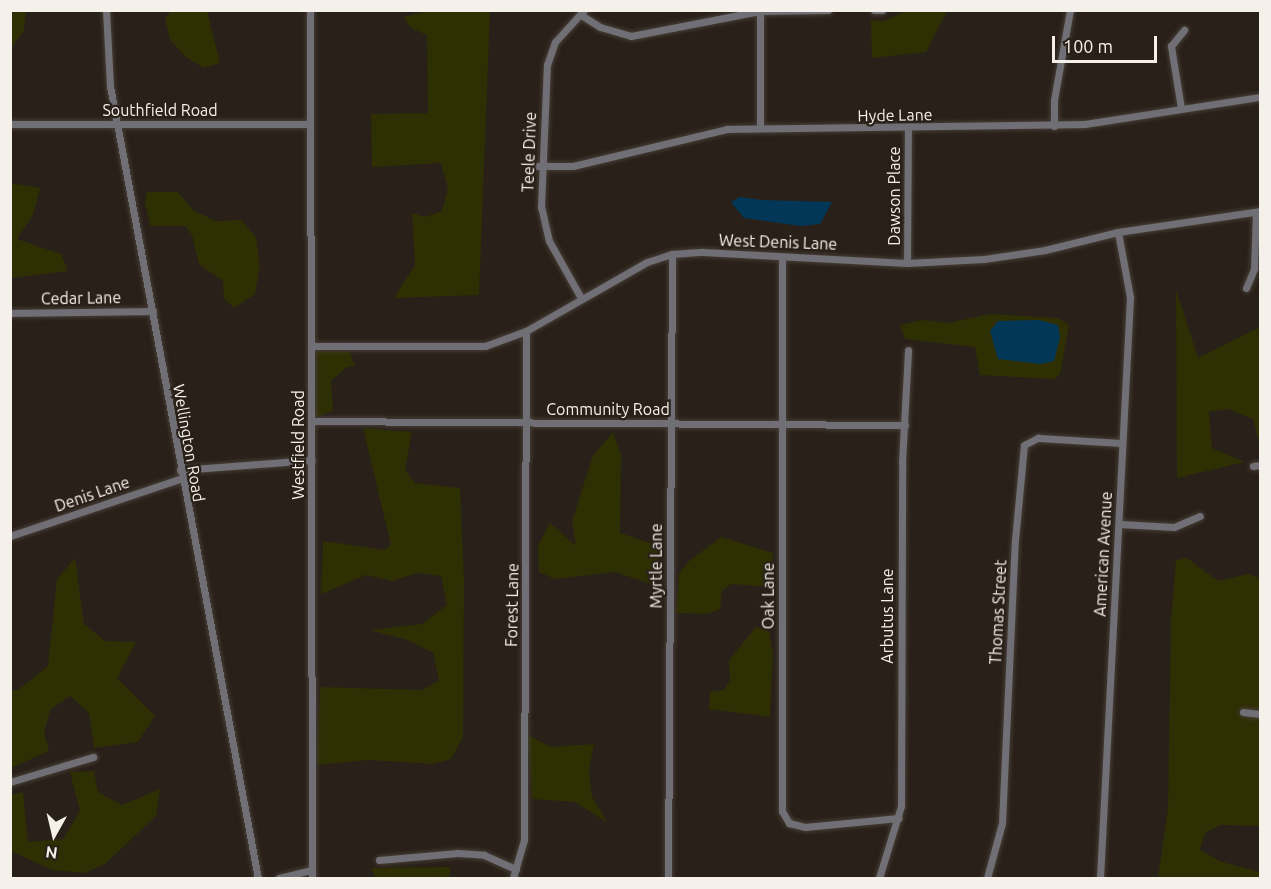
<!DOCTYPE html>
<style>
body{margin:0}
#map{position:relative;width:1271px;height:889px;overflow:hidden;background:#292019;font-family:Ubuntu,sans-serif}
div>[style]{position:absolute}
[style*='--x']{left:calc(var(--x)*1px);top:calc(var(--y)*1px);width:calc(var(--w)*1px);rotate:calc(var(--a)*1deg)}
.green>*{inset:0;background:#2e2f03}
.water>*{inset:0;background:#033757}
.roads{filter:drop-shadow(0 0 2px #463d36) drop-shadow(0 0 2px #463d36)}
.street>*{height:7px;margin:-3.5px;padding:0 3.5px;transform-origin:3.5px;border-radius:3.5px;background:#6f6f75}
span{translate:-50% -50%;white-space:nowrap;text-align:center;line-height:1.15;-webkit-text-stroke:4.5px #292019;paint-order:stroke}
.street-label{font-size:16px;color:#f6f0eb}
.frame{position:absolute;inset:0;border:12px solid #f6f0eb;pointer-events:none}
.north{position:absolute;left:24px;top:805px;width:60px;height:60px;-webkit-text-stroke:4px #292019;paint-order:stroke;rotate:188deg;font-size:16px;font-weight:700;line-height:24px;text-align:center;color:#f6f0eb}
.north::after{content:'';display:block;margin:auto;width:21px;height:27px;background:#f6f0eb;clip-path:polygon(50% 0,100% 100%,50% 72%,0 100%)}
.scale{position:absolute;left:1052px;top:36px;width:105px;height:27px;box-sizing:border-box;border:3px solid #f6f0eb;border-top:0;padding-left:8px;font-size:18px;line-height:21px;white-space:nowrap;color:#f6f0eb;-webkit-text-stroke:4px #292019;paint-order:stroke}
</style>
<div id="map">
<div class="green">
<div style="clip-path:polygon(11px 10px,26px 11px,24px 30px,11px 48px)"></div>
<div style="clip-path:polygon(173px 10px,207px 11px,220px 63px,204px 68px,187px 58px,170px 40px,165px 18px)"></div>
<div style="clip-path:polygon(428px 11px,490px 11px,479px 295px,394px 298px,415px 265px,412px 213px,425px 217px,442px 211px,448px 189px,441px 163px,372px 167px,371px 114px,428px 113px,427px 35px,411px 28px,403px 17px)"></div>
<div style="clip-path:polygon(906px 11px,947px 11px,926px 52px,872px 58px,871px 20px,884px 21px)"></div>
<div style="clip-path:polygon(11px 183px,40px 188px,33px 215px,17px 239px,61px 254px,68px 271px,11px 278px)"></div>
<div style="clip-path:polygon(147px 192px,178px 192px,194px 211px,216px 221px,241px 220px,256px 237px,260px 265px,255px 294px,234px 308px,224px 298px,223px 281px,199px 264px,192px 235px,185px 226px,150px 226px,145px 202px)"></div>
<div style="clip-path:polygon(1176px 290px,1198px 358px,1260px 327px,1260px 446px,1253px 419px,1228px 409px,1209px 412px,1212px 448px,1245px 462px,1177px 478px)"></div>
<div style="clip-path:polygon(990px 314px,1058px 318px,1069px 325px,1060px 374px,1055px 379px,980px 375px,975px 347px,905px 339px,900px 325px,923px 320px,948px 323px)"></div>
<div style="clip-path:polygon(316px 351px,350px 352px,355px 366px,347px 367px,331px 381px,333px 411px,315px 417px)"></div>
<div style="clip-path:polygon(363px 428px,412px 432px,405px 470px,415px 483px,460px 488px,464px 579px,463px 737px,451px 759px,433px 764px,368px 760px,317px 765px,320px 687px,423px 690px,439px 680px,433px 653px,408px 640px,370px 630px,422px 624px,447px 605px,441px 576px,417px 573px,392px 581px,366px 575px,321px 594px,323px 541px,384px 550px,391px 545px)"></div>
<div style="clip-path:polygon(613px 432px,621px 455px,620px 533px,659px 546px,655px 585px,615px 572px,555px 579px,539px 572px,538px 545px,550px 523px,576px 546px,572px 521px,580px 496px,593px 456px)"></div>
<div style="clip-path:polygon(721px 537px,773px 553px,771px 587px,731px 584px,722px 591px,720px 609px,708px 614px,676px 613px,679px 573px,689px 561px)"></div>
<div style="clip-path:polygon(75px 558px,84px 624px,105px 641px,136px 642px,117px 678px,155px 716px,138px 742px,94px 748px,89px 713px,70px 696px,50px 710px,44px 733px,49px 751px,11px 768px,11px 691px,18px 690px,48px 666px,57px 579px)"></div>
<div style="clip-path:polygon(1187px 558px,1218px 581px,1248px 574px,1260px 578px,1260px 826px,1220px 825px,1205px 833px,1200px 850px,1222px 862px,1260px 872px,1260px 878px,1158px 878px,1168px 809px,1171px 620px,1176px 560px)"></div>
<div style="clip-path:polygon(756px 627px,769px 631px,773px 655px,770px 717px,709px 709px,710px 692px,724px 690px,730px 680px,729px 660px)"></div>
<div style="clip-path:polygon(528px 735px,551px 747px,594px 744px,589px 770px,592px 797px,608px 823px,575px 802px,532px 799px)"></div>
<div style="clip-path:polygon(94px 771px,98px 792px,122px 805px,160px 789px,156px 816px,105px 864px,84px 873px,52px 870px,11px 851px,11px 795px,23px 792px,28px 842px,63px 839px,80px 811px,70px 772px)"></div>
<div style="clip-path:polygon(450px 867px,449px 878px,376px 878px,371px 868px)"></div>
</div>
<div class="water">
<div style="clip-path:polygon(740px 197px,761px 200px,832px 202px,820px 224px,801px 226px,744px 218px,731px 202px)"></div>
<div style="clip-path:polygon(1039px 320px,1058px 325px,1060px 337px,1054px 361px,1041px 364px,998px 359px,990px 331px,998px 321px)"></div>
</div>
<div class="roads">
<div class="street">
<div style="--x:106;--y:10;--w:76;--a:87"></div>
<div style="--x:110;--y:86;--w:806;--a:79.42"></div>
<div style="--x:310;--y:10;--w:868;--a:89.87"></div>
<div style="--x:874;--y:10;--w:8;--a:0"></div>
<div style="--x:760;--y:11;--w:117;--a:90"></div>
<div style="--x:581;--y:15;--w:22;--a:32"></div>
<div style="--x:600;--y:27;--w:32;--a:16"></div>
<div style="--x:631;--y:36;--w:131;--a:-11"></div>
<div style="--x:760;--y:11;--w:68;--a:-0.8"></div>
<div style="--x:1181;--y:108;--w:63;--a:-99.2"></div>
<div style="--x:1171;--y:46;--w:21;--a:-51"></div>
<div style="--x:10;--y:124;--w:300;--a:0"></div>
<div style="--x:1054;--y:126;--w:26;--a:-90"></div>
<div style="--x:1054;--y:100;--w:91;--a:-79.9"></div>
<div style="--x:532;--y:166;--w:41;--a:0"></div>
<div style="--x:573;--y:166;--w:158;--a:-13.5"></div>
<div style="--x:727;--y:129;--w:358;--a:-0.8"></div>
<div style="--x:1085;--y:124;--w:177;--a:-8.8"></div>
<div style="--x:782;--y:257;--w:554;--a:90"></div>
<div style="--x:782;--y:811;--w:14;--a:60"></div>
<div style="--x:789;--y:823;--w:16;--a:14"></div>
<div style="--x:805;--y:827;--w:94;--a:-5.5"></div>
<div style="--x:907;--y:263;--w:135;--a:-89.6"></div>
<div style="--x:1246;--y:288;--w:21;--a:-67"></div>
<div style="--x:1254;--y:269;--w:57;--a:-88"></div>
<div style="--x:581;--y:298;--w:65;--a:-119.3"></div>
<div style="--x:549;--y:241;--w:35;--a:-103"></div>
<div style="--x:541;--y:207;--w:142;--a:-87.6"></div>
<div style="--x:547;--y:65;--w:24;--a:-71"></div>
<div style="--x:555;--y:42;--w:43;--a:-47.8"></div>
<div style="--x:10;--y:313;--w:143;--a:-0.8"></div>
<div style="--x:312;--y:346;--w:173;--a:0"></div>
<div style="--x:485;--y:346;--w:44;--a:-20.1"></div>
<div style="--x:526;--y:331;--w:139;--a:-29.7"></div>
<div style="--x:647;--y:262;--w:26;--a:-18"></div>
<div style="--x:672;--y:254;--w:31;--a:-4"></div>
<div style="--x:703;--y:252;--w:204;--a:3.1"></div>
<div style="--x:907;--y:263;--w:77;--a:-3"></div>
<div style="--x:984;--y:259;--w:62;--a:-8.4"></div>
<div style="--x:1045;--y:250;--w:75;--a:-13.9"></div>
<div style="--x:1118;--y:232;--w:144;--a:-8.4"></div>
<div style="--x:311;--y:421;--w:594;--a:0.39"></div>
<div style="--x:1253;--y:466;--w:7;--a:-8"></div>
<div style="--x:180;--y:470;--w:132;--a:-4.3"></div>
<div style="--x:1119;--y:524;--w:55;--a:3.1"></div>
<div style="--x:1174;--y:527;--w:28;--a:-23"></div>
<div style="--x:10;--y:536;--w:182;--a:-18.6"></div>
<div style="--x:1243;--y:712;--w:17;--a:7"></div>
<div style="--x:10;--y:782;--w:87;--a:-16.8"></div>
<div style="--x:379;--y:860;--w:79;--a:-5.1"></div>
<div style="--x:458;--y:853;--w:26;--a:4"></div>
<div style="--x:484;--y:855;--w:35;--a:24"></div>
<div style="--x:279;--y:878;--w:34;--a:-14"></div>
<div style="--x:513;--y:878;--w:40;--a:-74"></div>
<div style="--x:524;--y:840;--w:509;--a:-89.77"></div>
<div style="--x:668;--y:878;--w:624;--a:-89.63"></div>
<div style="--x:879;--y:878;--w:75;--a:-73"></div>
<div style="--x:901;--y:806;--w:344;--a:-89.8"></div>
<div style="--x:902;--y:462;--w:112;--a:-86.9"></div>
<div style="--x:987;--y:878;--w:57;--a:-74.7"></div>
<div style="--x:1002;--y:823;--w:283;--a:-87.4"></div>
<div style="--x:1015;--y:540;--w:95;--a:-84.6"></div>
<div style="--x:1024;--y:445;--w:16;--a:-27"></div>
<div style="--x:1038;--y:438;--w:84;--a:3.4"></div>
<div style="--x:1100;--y:878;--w:582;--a:-87.04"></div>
<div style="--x:1130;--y:297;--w:66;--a:-100.5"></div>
</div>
</div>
<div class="street-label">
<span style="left:160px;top:110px">Southfield Road</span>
<span style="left:895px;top:115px;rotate:-1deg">Hyde Lane</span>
<span style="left:529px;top:152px;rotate:-88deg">Teele Drive</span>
<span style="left:894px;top:196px;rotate:-90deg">Dawson Place</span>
<span style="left:778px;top:242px;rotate:2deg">West Denis Lane</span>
<span style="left:81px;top:298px;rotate:-1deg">Cedar Lane</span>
<span style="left:608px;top:409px">Community Road</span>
<span style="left:189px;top:443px;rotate:80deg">Wellington Road</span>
<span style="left:298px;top:445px;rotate:-90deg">Westfield Road</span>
<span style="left:92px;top:494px;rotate:-19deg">Denis Lane</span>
<span style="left:1103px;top:554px;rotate:-87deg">American Avenue</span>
<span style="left:656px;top:566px;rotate:-90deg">Myrtle Lane</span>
<span style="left:768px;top:596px;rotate:-90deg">Oak Lane</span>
<span style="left:512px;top:605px;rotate:-89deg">Forest Lane</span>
<span style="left:998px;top:612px;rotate:-87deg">Thomas Street</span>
<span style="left:887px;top:616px;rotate:-90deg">Arbutus Lane</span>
</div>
<div class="frame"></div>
<div class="north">N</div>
<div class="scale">100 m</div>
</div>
